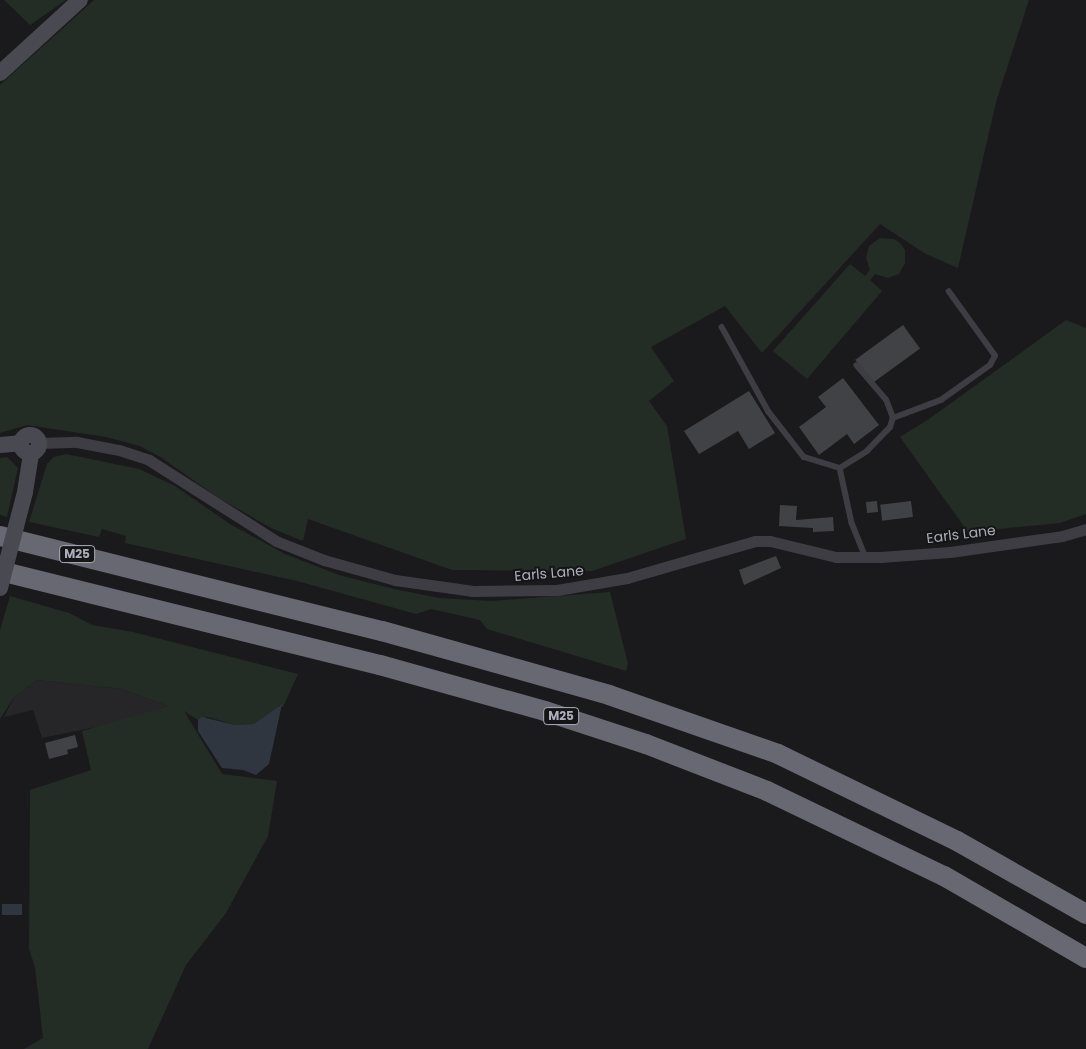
<!DOCTYPE html>
<style>
body{margin:0}
#map{position:relative;width:1086px;height:1049px;overflow:hidden;background:#1a1a1c;font-family:Poppins,sans-serif}
div>[style]{position:absolute}
[style*='--x']{left:calc(var(--x)*1px);top:calc(var(--y)*1px);width:calc(var(--w)*1px);rotate:calc(var(--a)*1deg)}
.built>*{inset:0;background:#262629}
.green>*{inset:0;background:#242c26}
.water>*{inset:0;background:#2f3640;transform-origin:0 0}
.building>*{inset:0;background:#414246;transform-origin:0 0}
.lane>*{height:5.5px;margin:-2.75px;padding:0 2.75px;transform-origin:2.75px;border-radius:2.75px;background:#3d3d43}
.street>*{height:11px;margin:-5.5px;padding:0 5.5px;transform-origin:5.5px;border-radius:5.5px;background:#3d3d43}
.secondary>*{height:16px;margin:-8px;padding:0 8px;transform-origin:8px;border-radius:8px;background:#494951}
.secondary>.ring{margin:-8px;padding:0;box-sizing:content-box;background:none;border:16px solid #494951;border-radius:50%}
.highway>*{height:20px;margin:-10px;padding:0 10px;transform-origin:10px;border-radius:10px;background:#676872}
.secondary-bridge>*{height:16px;margin:-8px;padding:0 8px;transform-origin:8px;border-radius:8px;background:#494951}
span{translate:-50% -50%;white-space:nowrap;text-align:center;line-height:1.15;-webkit-text-stroke:4px #151517;paint-order:stroke}
.shield-label span{padding:1px 4px;background:#151517;border:1px solid;border-radius:4px;-webkit-text-stroke-width:0}
.shield-label{font-size:12px;color:#acaebb;font-weight:700}
.street-label{font-size:14px;color:#acaebb}
</style>
<div id="map">
<div class="built">
<div style="clip-path:polygon(37px 680px,122px 689px,168px 706px,120px 722px,42px 738px,33px 710px,4px 717px,14px 697px)"></div>
</div>
<div class="green">
<div style="clip-path:polygon(4px 0,66px 0,30px 25px)"></div>
<div style="clip-path:polygon(94px 0,1029px 0,996px 102px,958px 268px,926px 254px,880px 224px,762px 353px,725px 306px,651px 347px,674px 381px,649px 401px,667px 426px,686px 539px,592px 571px,452px 570px,308px 519px,303px 541px,273px 529px,217px 497px,162px 458px,140px 446px,106px 437px,27px 425px,0 433px,0 85px)"></div>
<div style="clip-path:polygon(880px 238px,894px 239px,900px 243px,905px 250px,905px 263px,899px 274px,888px 278px,875px 274px,870px 280px,882px 291px,807px 379px,773px 351px,850px 264px,865px 276px,870px 270px,866px 258px,869px 246px)"></div>
<div style="clip-path:polygon(1066px 320px,1086px 328px,1086px 514px,1060px 523px,968px 532px,900px 437px,929px 419px)"></div>
<div style="clip-path:polygon(66px 454px,139px 469px,175px 486px,230px 524px,285px 554px,339px 575px,394px 589px,439px 598px,491px 601px,610px 592px,628px 664px,626px 671px,487px 629px,480px 620px,431px 609px,416px 614px,297px 581px,125px 543px,126px 536px,102px 529px,99px 537px,29px 522px,47px 464px,54px 457px)"></div>
<div style="clip-path:polygon(7px 457px,18px 468px,7px 517px,0 515px,0 458px)"></div>
<div style="clip-path:polygon(10px 596px,69px 613px,92px 625px,133px 632px,298px 674px,283px 707px,279px 705px,274px 713px,255px 724px,235px 725px,208px 717px,198px 720px,184px 711px,222px 774px,277px 781px,268px 836px,226px 913px,186px 965px,148px 1049px,24px 1049px,43px 1038px,35px 967px,29px 949px,30px 790px,91px 770px,82px 731px,168px 706px,122px 689px,37px 680px,14px 697px,0 719px,0 630px)"></div>
</div>
<div class="water">
<div style="clip-path:polygon(282px 704px,269px 764px,256px 775px,243px 770px,222px 768px,198px 731px,198px 720px,202px 717px,235px 725px,254px 724px)"></div>
<div style="left:2px;top:904px;width:20px;height:11px"></div>
</div>
<div class="building">
<div style="left:903px;top:325px;width:29px;height:59px;rotate:54deg"></div>
<div style="clip-path:polygon(843px 378px,879px 425px,854px 444px,847px 434px,819px 455px,799px 427px,826px 407px,818px 397px)"></div>
<div style="clip-path:polygon(749px 391px,775px 433px,749px 449px,738px 431px,699px 454px,684px 431px)"></div>
<div style="left:877px;top:501px;width:11px;height:11px;rotate:85deg"></div>
<div style="left:911px;top:501px;width:16px;height:31px;rotate:83deg"></div>
<div style="clip-path:polygon(780px 505px,797px 506px,796px 520px,833px 517px,834px 531px,813px 532px,813px 528px,779px 526px)"></div>
<div style="clip-path:polygon(776px 556px,781px 568px,744px 585px,739px 570px)"></div>
<div style="clip-path:polygon(75px 735px,78px 747px,67px 750px,68px 754px,49px 759px,45px 743px)"></div>
</div>
<div class="lane">
<div style="--x:722;--y:327;--w:97;--a:61.1"></div>
<div style="--x:769;--y:412;--w:57;--a:52.1"></div>
<div style="--x:804;--y:457;--w:38;--a:17"></div>
<div style="--x:840;--y:468;--w:56;--a:77.7"></div>
<div style="--x:852;--y:523;--w:37;--a:68"></div>
<div style="--x:893;--y:418;--w:51;--a:-20.6"></div>
<div style="--x:941;--y:400;--w:60;--a:-35.5"></div>
<div style="--x:990;--y:365;--w:10;--a:-61"></div>
<div style="--x:995;--y:356;--w:79;--a:-125.7"></div>
<div style="--x:840;--y:468;--w:32;--a:-32"></div>
<div style="--x:867;--y:451;--w:33;--a:-46"></div>
<div style="--x:890;--y:427;--w:9;--a:-72"></div>
<div style="--x:893;--y:418;--w:19;--a:-111"></div>
<div style="--x:886;--y:400;--w:45;--a:-130.5"></div>
</div>
<div class="street">
<div style="--x:39;--y:443;--w:38;--a:-2"></div>
<div style="--x:77;--y:442;--w:43;--a:10.8"></div>
<div style="--x:119;--y:450;--w:32;--a:18"></div>
<div style="--x:149;--y:460;--w:151;--a:32.5"></div>
<div style="--x:276;--y:541;--w:52;--a:21.6"></div>
<div style="--x:324;--y:560;--w:74;--a:15.7"></div>
<div style="--x:395;--y:580;--w:79;--a:8"></div>
<div style="--x:473;--y:591;--w:84;--a:-0.7"></div>
<div style="--x:557;--y:590;--w:71;--a:-9.7"></div>
<div style="--x:627;--y:578;--w:133;--a:-16.1"></div>
<div style="--x:755;--y:541;--w:15;--a:0"></div>
<div style="--x:770;--y:541;--w:68;--a:13.6"></div>
<div style="--x:836;--y:557;--w:44;--a:0"></div>
<div style="--x:880;--y:557;--w:70;--a:-4.1"></div>
<div style="--x:950;--y:552;--w:113;--a:-8.1"></div>
<div style="--x:1062;--y:536;--w:25;--a:-16"></div>
</div>
<div class="secondary">
<div style="--x:0;--y:73;--w:108;--a:-42.4"></div>
<div class="ring" style="left:21px;top:435px;width:2px;height:2px"></div>
<div style="--x:0;--y:445;--w:21;--a:-5"></div>
<div style="--x:25;--y:492;--w:39;--a:-81"></div>
</div>
<div class="highway">
<div style="--x:0;--y:536;--w:394;--a:14"></div>
<div style="--x:382;--y:631;--w:236;--a:15.7"></div>
<div style="--x:609;--y:695;--w:179;--a:19.2"></div>
<div style="--x:778;--y:754;--w:199;--a:25.9"></div>
<div style="--x:957;--y:841;--w:148;--a:29.5"></div>
<div style="--x:0;--y:571;--w:391;--a:13.9"></div>
<div style="--x:380;--y:665;--w:171;--a:15.6"></div>
<div style="--x:545;--y:711;--w:106;--a:18.1"></div>
<div style="--x:646;--y:744;--w:130;--a:21.2"></div>
<div style="--x:767;--y:791;--w:196;--a:25.7"></div>
<div style="--x:944;--y:876;--w:164;--a:30"></div>
</div>
<div class="secondary-bridge">
<div style="--x:0;--y:588;--w:99;--a:-75.4"></div>
</div>
<div class="shield-label">
<span style="left:77px;top:554px">M25</span>
<span style="left:561px;top:716px">M25</span>
</div>
<div class="street-label">
<span style="left:961px;top:534px;rotate:-7deg">Earls Lane</span>
<span style="left:549px;top:573px;rotate:-5deg">Earls Lane</span>
</div>
</div>
